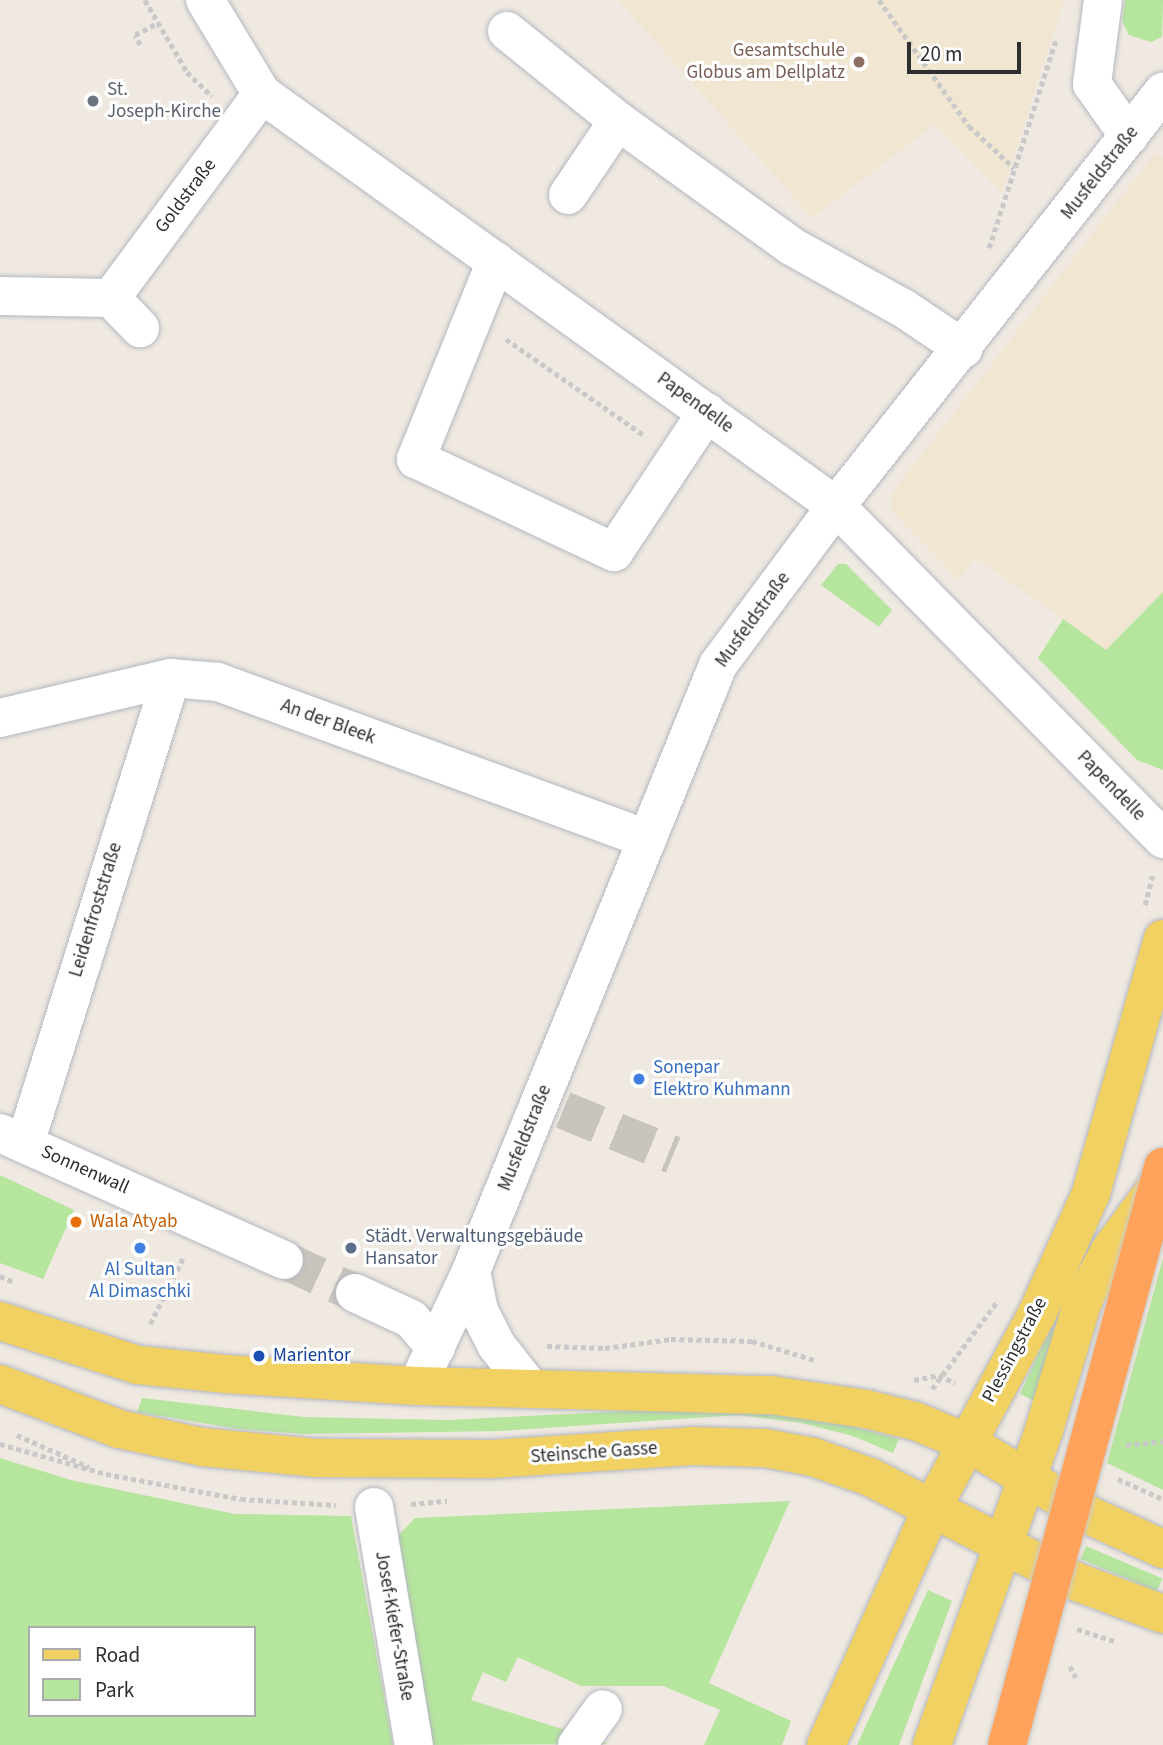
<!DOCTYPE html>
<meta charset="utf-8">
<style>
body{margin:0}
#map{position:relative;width:1163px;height:1745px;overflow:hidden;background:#efe9e1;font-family:"Source Sans 3",sans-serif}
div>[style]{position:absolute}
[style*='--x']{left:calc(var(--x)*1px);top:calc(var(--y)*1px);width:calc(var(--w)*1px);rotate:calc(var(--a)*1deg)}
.education>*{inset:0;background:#f0e6d1}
.green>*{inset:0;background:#b6e59e;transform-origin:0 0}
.minor-tunnel>*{height:38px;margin-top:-19px;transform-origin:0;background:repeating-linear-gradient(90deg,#c8c4bd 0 38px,transparent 0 57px)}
.path>*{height:4.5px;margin-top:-2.25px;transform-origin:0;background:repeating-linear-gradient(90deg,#c9c9c9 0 5px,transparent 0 8.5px)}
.roads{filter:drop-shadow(0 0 2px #b4b7c1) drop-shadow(0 0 2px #b4b7c1)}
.minor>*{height:38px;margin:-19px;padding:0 19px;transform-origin:19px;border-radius:19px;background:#fff}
.major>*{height:38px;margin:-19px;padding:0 19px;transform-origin:19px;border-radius:19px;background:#f2d163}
.bridges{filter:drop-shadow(0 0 2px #c9c9c9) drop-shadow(0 0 2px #c9c9c9)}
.highway-bridge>*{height:38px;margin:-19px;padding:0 19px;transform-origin:19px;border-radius:19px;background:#ffa35c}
.dots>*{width:19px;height:19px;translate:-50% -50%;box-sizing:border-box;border:4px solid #fff;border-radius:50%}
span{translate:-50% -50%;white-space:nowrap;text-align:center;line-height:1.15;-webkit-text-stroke:6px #fff;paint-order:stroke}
.education-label{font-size:19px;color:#785e54}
.right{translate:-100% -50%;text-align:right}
.worship-label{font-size:19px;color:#5b616d}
.left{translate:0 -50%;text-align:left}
.street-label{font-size:19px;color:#2e2e2e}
.shop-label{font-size:19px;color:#366cbe}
.food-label{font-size:19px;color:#c56008}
.service-label{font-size:19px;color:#4e5e75}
.transit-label{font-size:19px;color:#164399}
.legend{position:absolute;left:28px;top:1626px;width:228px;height:91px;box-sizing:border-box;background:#fff;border:2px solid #ababab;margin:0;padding:9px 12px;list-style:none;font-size:21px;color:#2e2e2e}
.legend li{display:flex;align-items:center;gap:14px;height:35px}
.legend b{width:35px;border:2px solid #ababab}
.scale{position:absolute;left:907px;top:42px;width:114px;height:32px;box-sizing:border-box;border:4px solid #2e2e2e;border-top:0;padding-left:9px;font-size:21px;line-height:24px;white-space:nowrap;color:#2e2e2e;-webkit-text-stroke:5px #fff;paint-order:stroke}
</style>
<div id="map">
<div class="education">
<div style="clip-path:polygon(618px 0,1064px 0,1002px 193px,935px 124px,812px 218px)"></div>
<div style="clip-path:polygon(1155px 153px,1163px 158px,1163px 592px,1106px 650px,976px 558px,959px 580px,891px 510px,891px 494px)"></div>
</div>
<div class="green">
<div style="clip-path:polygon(1125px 0,1163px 0,1162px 37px,1151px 42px,1129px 35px,1122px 21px)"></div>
<div style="clip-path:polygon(838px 564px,846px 564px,892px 610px,879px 627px,821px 585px)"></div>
<div style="clip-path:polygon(1163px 592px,1163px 770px,1137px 760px,1038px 658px,1063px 619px,1106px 650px)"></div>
<div style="clip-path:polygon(0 1175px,74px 1210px,43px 1279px,0 1263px)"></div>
<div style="clip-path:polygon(1163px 1258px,1163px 1490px,1107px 1463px)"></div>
<div style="clip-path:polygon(1080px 1264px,1087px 1268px,1039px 1403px,1020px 1394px)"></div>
<div style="clip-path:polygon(142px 1398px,304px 1417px,448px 1420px,665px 1409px,809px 1415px,899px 1439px,893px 1453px,853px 1436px,802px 1423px,739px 1415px,502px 1431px,304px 1434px,238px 1429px,137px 1412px)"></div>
<div style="clip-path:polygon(evenodd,0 1458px,71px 1480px,235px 1514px,351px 1516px,393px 1745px,0 1745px,0 1458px,30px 1628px,254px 1628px,254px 1715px,30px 1715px,30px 1628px)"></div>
<div style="clip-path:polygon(790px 1501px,709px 1683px,791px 1721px,782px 1745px,704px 1745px,720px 1710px,663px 1686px,581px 1686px,518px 1657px,506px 1682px,483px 1672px,471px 1700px,609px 1744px,432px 1745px,396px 1538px,415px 1518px)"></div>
<div style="left:1086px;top:1546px;width:83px;height:14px;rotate:23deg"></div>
<div style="clip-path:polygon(928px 1590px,952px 1601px,899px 1745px,857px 1745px)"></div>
</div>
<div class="minor-tunnel">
<div style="--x:563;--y:1110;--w:119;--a:22.2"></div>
<div style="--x:284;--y:1260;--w:78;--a:24.9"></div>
</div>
<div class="path">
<div style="--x:145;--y:0;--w:83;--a:59.7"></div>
<div style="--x:187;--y:72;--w:35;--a:44"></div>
<div style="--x:879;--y:0;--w:155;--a:54.5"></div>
<div style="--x:969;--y:126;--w:62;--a:43"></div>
<div style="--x:140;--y:45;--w:11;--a:-117"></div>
<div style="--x:135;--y:35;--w:26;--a:-28"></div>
<div style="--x:989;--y:248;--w:219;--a:-72.2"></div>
<div style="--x:506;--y:339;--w:169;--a:34.9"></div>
<div style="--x:1145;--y:905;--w:30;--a:-76"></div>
<div style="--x:0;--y:1276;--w:15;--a:23"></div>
<div style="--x:150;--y:1324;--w:76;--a:-63.4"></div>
<div style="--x:547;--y:1346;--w:58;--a:2"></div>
<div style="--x:605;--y:1348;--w:67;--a:-7.8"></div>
<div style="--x:671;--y:1339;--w:81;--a:1.4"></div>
<div style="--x:752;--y:1341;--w:66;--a:16.8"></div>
<div style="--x:914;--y:1380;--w:25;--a:-11"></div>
<div style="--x:939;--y:1375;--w:18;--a:27"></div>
<div style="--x:932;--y:1389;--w:107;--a:-53.3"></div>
<div style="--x:17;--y:1435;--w:79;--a:24"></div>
<div style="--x:0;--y:1444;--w:110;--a:15.8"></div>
<div style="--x:106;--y:1474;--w:137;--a:10.5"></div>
<div style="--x:241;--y:1499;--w:95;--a:3.6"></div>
<div style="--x:1126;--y:1445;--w:37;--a:-6"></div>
<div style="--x:1118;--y:1479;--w:49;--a:24"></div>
<div style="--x:411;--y:1504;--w:36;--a:-5"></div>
<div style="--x:1077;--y:1629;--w:40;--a:18"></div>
<div style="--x:1070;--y:1666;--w:13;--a:63"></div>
</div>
<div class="roads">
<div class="minor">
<div style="--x:205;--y:0;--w:110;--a:58.8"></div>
<div style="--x:262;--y:94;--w:707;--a:35.67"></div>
<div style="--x:836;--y:506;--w:467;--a:45.5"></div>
<div style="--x:1103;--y:0;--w:85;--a:97.5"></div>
<div style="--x:1092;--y:84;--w:64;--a:54.6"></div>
<div style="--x:507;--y:31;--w:143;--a:39"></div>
<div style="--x:618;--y:121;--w:213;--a:35.8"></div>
<div style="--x:791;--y:246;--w:128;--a:29"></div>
<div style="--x:903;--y:308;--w:73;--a:33.9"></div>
<div style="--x:568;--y:195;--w:89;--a:-56"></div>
<div style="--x:496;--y:261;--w:214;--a:112"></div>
<div style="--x:416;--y:459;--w:219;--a:25.2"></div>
<div style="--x:614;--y:552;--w:168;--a:-56.4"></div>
<div style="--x:0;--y:296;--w:111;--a:1"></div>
<div style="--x:111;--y:298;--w:42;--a:46"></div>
<div style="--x:111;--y:298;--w:254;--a:-53.5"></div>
<div style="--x:0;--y:718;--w:176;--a:-13.2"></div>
<div style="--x:171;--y:678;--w:47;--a:4.9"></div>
<div style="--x:218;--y:682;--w:457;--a:20.1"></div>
<div style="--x:0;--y:1133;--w:311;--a:24.1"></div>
<div style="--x:25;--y:1144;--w:488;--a:-72.6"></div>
<div style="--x:471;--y:1271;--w:41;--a:78.7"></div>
<div style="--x:479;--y:1311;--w:39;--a:63"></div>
<div style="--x:497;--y:1346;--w:53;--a:51.8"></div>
<div style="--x:355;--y:1293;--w:62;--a:24.9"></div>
<div style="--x:411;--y:1319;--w:38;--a:49"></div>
<div style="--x:417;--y:1386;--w:127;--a:-64.8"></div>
<div style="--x:471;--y:1271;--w:654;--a:-67.82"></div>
<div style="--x:718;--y:665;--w:198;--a:-53.4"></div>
<div style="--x:836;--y:506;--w:528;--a:-51.7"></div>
<div style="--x:374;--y:1507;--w:241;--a:80.5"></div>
<div style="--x:577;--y:1745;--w:44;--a:-54.2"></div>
</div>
<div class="major">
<div style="--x:0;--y:1321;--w:145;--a:17.7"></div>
<div style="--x:138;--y:1365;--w:87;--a:5.9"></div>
<div style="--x:225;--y:1374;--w:192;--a:3.6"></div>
<div style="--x:417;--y:1386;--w:354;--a:1.5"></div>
<div style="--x:771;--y:1395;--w:96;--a:8.4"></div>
<div style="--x:866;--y:1409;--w:50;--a:13.8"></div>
<div style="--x:915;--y:1421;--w:55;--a:22.4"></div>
<div style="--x:966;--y:1442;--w:147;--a:30.6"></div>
<div style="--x:1093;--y:1517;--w:77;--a:24.6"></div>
<div style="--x:0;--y:1384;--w:127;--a:20.7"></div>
<div style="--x:119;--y:1429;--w:85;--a:12.2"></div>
<div style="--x:202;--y:1447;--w:116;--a:5.5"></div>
<div style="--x:317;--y:1458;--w:175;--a:0.3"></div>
<div style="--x:492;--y:1459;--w:200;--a:-3.7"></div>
<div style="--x:692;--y:1446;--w:73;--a:1.6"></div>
<div style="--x:765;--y:1448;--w:49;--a:10.6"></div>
<div style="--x:813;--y:1457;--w:60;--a:19.3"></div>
<div style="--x:870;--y:1477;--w:232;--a:26.9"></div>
<div style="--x:1077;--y:1582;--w:92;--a:20.4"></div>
<div style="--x:826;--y:1745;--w:257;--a:-65.9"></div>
<div style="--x:931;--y:1510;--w:223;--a:-61.6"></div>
<div style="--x:1037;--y:1314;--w:133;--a:-65.9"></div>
<div style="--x:1091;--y:1193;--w:264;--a:-74.2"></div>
<div style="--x:932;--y:1745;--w:334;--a:-70.4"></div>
<div style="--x:1044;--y:1430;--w:135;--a:-73.2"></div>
<div style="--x:1083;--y:1301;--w:55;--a:-62"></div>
<div style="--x:1109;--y:1252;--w:81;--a:-53.6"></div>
</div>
</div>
<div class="bridges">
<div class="highway-bridge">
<div style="--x:1007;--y:1745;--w:599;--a:-74.9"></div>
</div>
</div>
<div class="dots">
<div style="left:859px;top:62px;background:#8d6e63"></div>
<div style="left:93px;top:101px;background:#6b7280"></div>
<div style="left:639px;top:1079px;background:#3f7fe0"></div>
<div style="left:76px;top:1222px;background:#e8710a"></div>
<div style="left:140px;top:1248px;background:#3f7fe0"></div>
<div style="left:351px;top:1248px;background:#5c6f8a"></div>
<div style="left:259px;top:1356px;background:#1a4fb4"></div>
</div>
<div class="education-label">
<span class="right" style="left:845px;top:62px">Gesamtschule<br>Globus am Dellplatz</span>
</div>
<div class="worship-label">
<span class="left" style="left:107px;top:101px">St.<br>Joseph-Kirche</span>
</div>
<div class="street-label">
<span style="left:1100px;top:173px;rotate:-52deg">Musfeldstraße</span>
<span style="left:186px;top:196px;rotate:-53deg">Goldstraße</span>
<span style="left:695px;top:403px;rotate:36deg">Papendelle</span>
<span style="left:753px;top:620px;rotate:-54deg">Musfeldstraße</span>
<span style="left:328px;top:722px;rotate:20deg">An der Bleek</span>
<span style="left:1111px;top:786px;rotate:46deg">Papendelle</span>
<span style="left:96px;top:910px;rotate:-73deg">Leidenfroststraße</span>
<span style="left:525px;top:1138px;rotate:-68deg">Musfeldstraße</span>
<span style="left:85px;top:1170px;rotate:24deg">Sonnenwall</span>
<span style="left:1015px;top:1350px;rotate:-62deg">Plessingstraße</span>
<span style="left:594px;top:1453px;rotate:-4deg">Steinsche Gasse</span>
<span style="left:394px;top:1626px;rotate:80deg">Josef-Kiefer-Straße</span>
</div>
<div class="shop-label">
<span class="left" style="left:653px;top:1079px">Sonepar<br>Elektro Kuhmann</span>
<span style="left:140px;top:1281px">Al Sultan<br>Al Dimaschki</span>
</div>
<div class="food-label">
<span class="left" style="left:90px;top:1222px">Wala Atyab</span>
</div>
<div class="service-label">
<span class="left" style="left:365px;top:1248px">Städt. Verwaltungsgebäude<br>Hansator</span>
</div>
<div class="transit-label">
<span class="left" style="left:273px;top:1356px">Marientor</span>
</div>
<ul class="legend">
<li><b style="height:9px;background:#f2d163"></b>Road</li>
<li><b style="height:19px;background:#b6e59e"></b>Park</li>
</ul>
<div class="scale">20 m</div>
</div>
